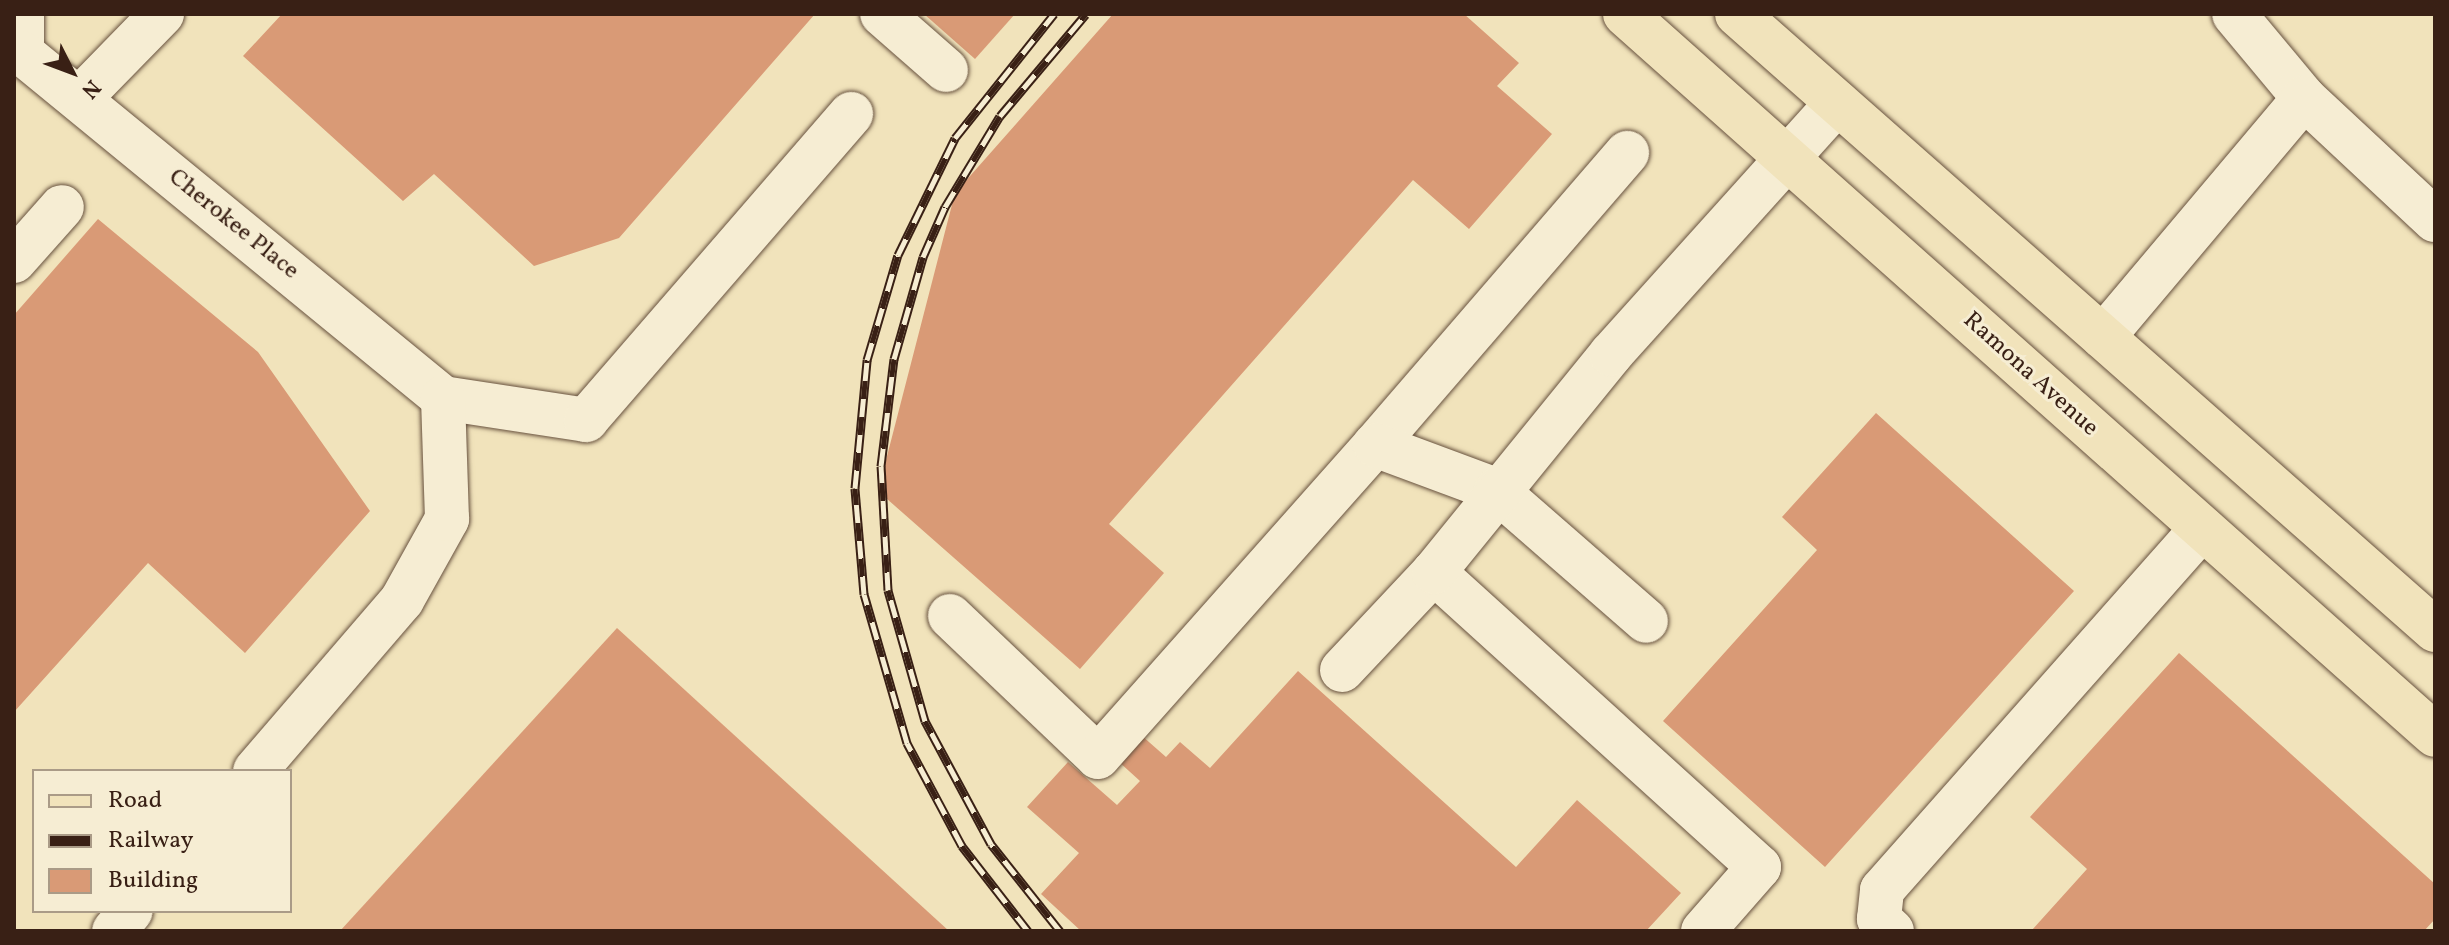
<!DOCTYPE html>
<style>
body{margin:0}
#map{position:relative;width:2449px;height:945px;overflow:hidden;background:#f1e3bb;font-family:Vollkorn,serif}
div>[style]{position:absolute}
[style*='--x']{left:calc(var(--x)*1px);top:calc(var(--y)*1px);width:calc(var(--w)*1px);rotate:calc(var(--a)*1deg)}
.building>*{inset:0;background:#d99a76}
.roads{filter:drop-shadow(0 0 2px #67513e) drop-shadow(0 0 2px #67513e)}
.minor>*{height:44px;margin:-22px;padding:0 22px;transform-origin:22px;border-radius:22px;background:#f6edd3}
.major>*{height:44px;margin:-22px;padding:0 22px;transform-origin:22px;border-radius:22px;background:#f1e3bb}
.rail>*{height:9px;margin-top:-4.5px;transform-origin:0;background:repeating-linear-gradient(90deg,#f6edd3 0 18px,#392015 0 36px);box-sizing:border-box;border-block:2px solid #392015}
span{translate:-50% -50%;white-space:nowrap;text-align:center;line-height:1.15;-webkit-text-stroke:6px #f6edd3;paint-order:stroke}
.street-label{font-size:24px;color:#392015}
.frame{position:absolute;inset:0;border:16px solid #392015;pointer-events:none}
.legend{position:absolute;left:32px;top:769px;width:260px;height:144px;box-sizing:border-box;background:#f6edd3;border:2px solid #aa9b87;margin:0;padding:10px 14px;list-style:none;font-size:24px;color:#392015}
.legend li{display:flex;align-items:center;gap:16px;height:40px}
.legend b{width:40px;border:2px solid #aa9b87}
.north{position:absolute;left:32px;top:32px;width:80px;height:80px;-webkit-text-stroke:6px #f6edd3;paint-order:stroke;rotate:132deg;font-size:22px;font-weight:700;line-height:32px;text-align:center;color:#392015}
.north::after{content:'';display:block;margin:auto;width:28px;height:36px;background:#392015;clip-path:polygon(50% 0,100% 100%,50% 72%,0 100%)}
</style>
<div id="map">
<div class="building">
<div style="clip-path:polygon(282px 14px,815px 14px,619px 238px,534px 266px,434px 174px,403px 201px,243px 56px)"></div>
<div style="clip-path:polygon(924px 14px,1015px 14px,975px 59px)"></div>
<div style="clip-path:polygon(1113px 14px,1464px 14px,1519px 63px,1497px 86px,1552px 134px,1469px 229px,1413px 180px,1109px 524px,1164px 573px,1080px 669px,878px 491px,955px 193px)"></div>
<div style="clip-path:polygon(98px 219px,258px 352px,370px 511px,245px 653px,148px 563px,14px 712px,14px 315px)"></div>
<div style="clip-path:polygon(1876px 413px,2074px 591px,1825px 867px,1663px 721px,1817px 550px,1782px 517px)"></div>
<div style="clip-path:polygon(617px 628px,949px 931px,340px 931px)"></div>
<div style="clip-path:polygon(2179px 653px,2435px 884px,2435px 919px,2424px 931px,2031px 931px,2087px 869px,2030px 817px)"></div>
<div style="clip-path:polygon(1298px 671px,1516px 867px,1577px 800px,1681px 893px,1646px 931px,1081px 931px,1041px 894px,1079px 853px,1027px 807px,1068px 762px,1117px 805px,1140px 781px,1118px 761px,1141px 735px,1166px 757px,1180px 742px,1210px 768px)"></div>
</div>
<div class="roads">
<div class="minor">
<div style="--x:22;--y:14;--w:39;--a:90"></div>
<div style="--x:882;--y:14;--w:85;--a:41.2"></div>
<div style="--x:2234;--y:14;--w:109;--a:50.2"></div>
<div style="--x:2304;--y:98;--w:179;--a:43"></div>
<div style="--x:22;--y:53;--w:544;--a:39.33"></div>
<div style="--x:79;--y:99;--w:119;--a:-45.7"></div>
<div style="--x:14;--y:261;--w:72;--a:-48.4"></div>
<div style="--x:2103;--y:337;--w:312;--a:-49.9"></div>
<div style="--x:443;--y:398;--w:145;--a:8.7"></div>
<div style="--x:586;--y:420;--w:405;--a:-49.1"></div>
<div style="--x:1375;--y:445;--w:386;--a:-49.2"></div>
<div style="--x:950;--y:616;--w:204;--a:43.6"></div>
<div style="--x:1098;--y:757;--w:417;--a:-48.4"></div>
<div style="--x:1375;--y:445;--w:129;--a:20.4"></div>
<div style="--x:1496;--y:490;--w:199;--a:41.1"></div>
<div style="--x:1342;--y:670;--w:134;--a:-46.8"></div>
<div style="--x:255;--y:771;--w:225;--a:-49.3"></div>
<div style="--x:402;--y:600;--w:93;--a:-60.9"></div>
<div style="--x:447;--y:519;--w:121;--a:-91.9"></div>
<div style="--x:114;--y:931;--w:26;--a:-50"></div>
<div style="--x:1703;--y:931;--w:85;--a:-48.8"></div>
<div style="--x:1759;--y:867;--w:439;--a:-137.8"></div>
<div style="--x:1434;--y:572;--w:281;--a:-50.9"></div>
<div style="--x:1611;--y:354;--w:338;--a:-48"></div>
<div style="--x:1892;--y:931;--w:18;--a:-137"></div>
<div style="--x:1879;--y:919;--w:29;--a:-84"></div>
<div style="--x:1882;--y:890;--w:483;--a:-48.5"></div>
</div>
<div class="major">
<div style="--x:1625;--y:14;--w:1084;--a:41.67"></div>
<div style="--x:1737;--y:14;--w:931;--a:41.43"></div>
</div>
</div>
<div class="rail">
<div style="--x:1028;--y:931;--w:108;--a:-127.8"></div>
<div style="--x:962;--y:846;--w:117;--a:-118.1"></div>
<div style="--x:907;--y:743;--w:155;--a:-106.1"></div>
<div style="--x:864;--y:594;--w:106;--a:-94.9"></div>
<div style="--x:855;--y:488;--w:129;--a:-84.6"></div>
<div style="--x:867;--y:360;--w:109;--a:-73.6"></div>
<div style="--x:898;--y:255;--w:130;--a:-64"></div>
<div style="--x:955;--y:138;--w:159;--a:-51.4"></div>
<div style="--x:1060;--y:931;--w:111;--a:-128.4"></div>
<div style="--x:991;--y:844;--w:140;--a:-118.2"></div>
<div style="--x:925;--y:721;--w:136;--a:-105.8"></div>
<div style="--x:888;--y:590;--w:124;--a:-93.2"></div>
<div style="--x:881;--y:466;--w:108;--a:-83.1"></div>
<div style="--x:894;--y:359;--w:106;--a:-74.1"></div>
<div style="--x:923;--y:257;--w:55;--a:-66.3"></div>
<div style="--x:945;--y:207;--w:106;--a:-58.9"></div>
<div style="--x:1000;--y:116;--w:133;--a:-49.9"></div>
</div>
<div class="street-label">
<span style="left:233px;top:225px;rotate:39deg">Cherokee Place</span>
<span style="left:2030px;top:375px;rotate:42deg">Ramona Avenue</span>
</div>
<div class="frame"></div>
<ul class="legend">
<li><b style="height:10px;background:#f1e3bb"></b>Road</li>
<li><b style="height:10px;background:#392015"></b>Railway</li>
<li><b style="height:22px;background:#d99a76"></b>Building</li>
</ul>
<div class="north">N</div>
</div>
